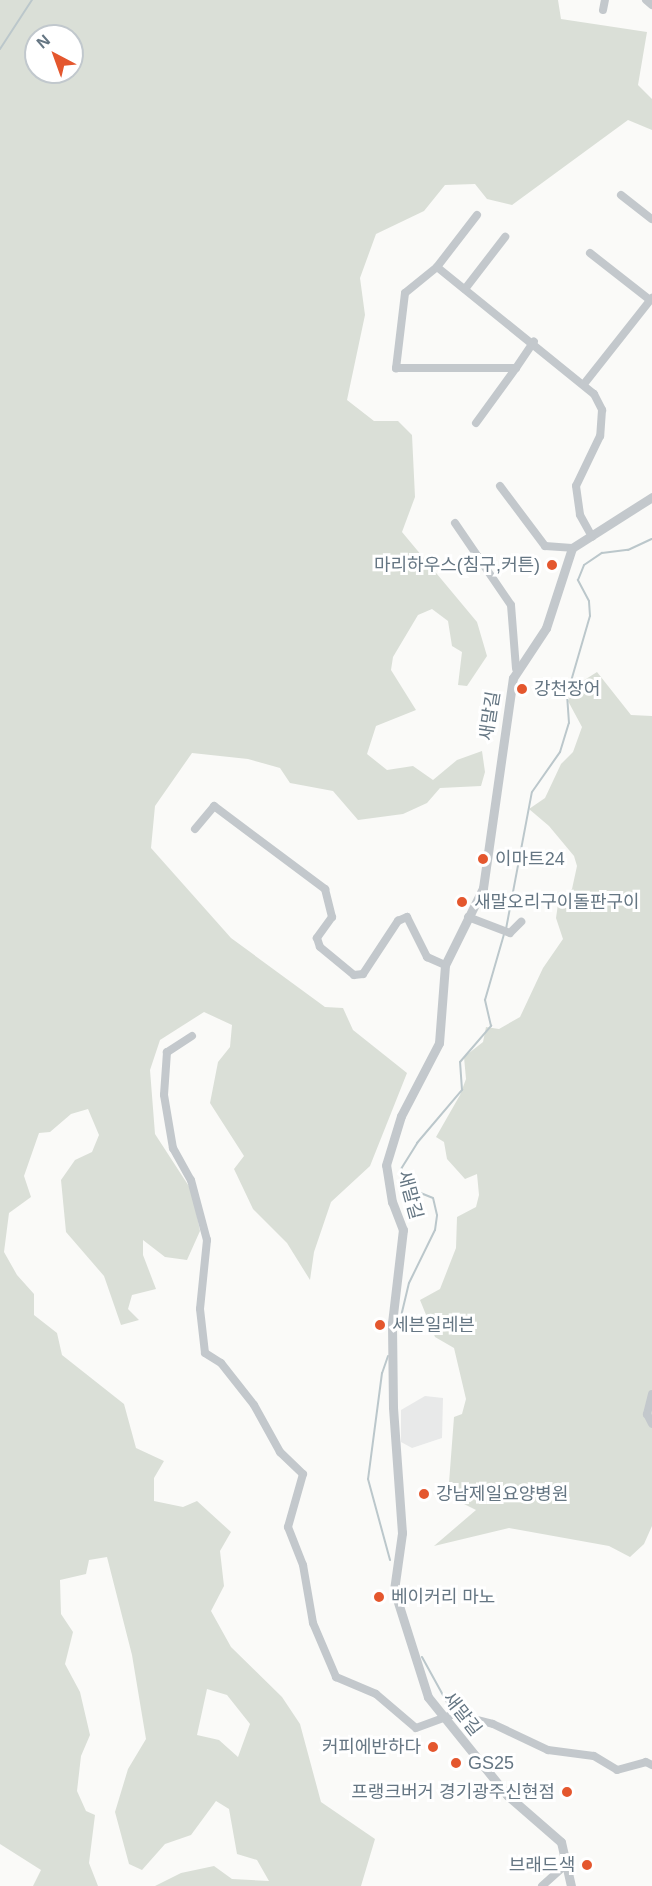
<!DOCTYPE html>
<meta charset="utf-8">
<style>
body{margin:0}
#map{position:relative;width:652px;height:1886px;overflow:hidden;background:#fafaf8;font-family:Helvetica,"Noto Sans KR",sans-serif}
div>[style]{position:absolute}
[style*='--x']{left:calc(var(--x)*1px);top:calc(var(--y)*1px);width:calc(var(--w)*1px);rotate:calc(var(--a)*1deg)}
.built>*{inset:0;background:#e8e9e9}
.green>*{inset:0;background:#dadfd7}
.stream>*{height:2px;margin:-1px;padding:0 1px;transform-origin:1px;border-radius:1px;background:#bbc7cb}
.minor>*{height:8px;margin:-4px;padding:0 4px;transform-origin:4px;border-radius:4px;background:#c3c8cc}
.tertiary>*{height:9px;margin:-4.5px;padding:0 4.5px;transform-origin:4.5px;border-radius:4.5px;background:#c3c8cc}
.dots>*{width:16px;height:16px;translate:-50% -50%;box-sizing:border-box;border:3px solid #fff;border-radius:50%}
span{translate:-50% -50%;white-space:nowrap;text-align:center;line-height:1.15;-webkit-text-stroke:6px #fff;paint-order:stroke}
.poi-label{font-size:18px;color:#657683}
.right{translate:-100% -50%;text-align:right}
.left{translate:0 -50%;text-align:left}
.street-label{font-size:18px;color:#657683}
.north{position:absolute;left:24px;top:24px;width:60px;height:60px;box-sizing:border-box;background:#fff;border:2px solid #c1c8cd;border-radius:50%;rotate:319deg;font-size:16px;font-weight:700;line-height:24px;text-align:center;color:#657683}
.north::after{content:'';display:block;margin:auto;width:21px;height:27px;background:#e4572e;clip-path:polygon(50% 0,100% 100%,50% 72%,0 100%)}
</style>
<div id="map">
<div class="built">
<div style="clip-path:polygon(425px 1396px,443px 1398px,442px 1438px,412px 1448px,401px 1442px,401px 1410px)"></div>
</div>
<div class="green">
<div style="clip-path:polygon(evenodd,0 0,558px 0,561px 19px,647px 32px,638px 85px,652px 99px,652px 130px,628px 120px,512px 205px,487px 199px,475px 184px,445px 185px,424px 211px,376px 234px,360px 278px,365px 315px,347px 400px,374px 421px,398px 421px,412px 435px,415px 497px,402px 532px,477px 622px,487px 656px,467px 686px,458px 685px,462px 652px,452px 646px,448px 621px,432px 609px,418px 615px,393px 657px,391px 670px,416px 710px,376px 726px,367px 754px,387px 770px,413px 766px,433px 780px,457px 760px,482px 751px,485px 772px,481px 786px,440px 788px,427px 803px,403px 814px,358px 820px,333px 791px,290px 783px,280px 768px,248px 759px,192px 753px,155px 806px,151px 848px,231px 938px,325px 1007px,343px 1008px,353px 1030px,407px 1073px,370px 1166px,331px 1202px,314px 1252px,310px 1280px,287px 1243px,253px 1209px,234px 1169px,244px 1156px,210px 1103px,218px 1062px,230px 1047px,232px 1025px,204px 1012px,160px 1040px,150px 1070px,155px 1134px,192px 1191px,200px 1231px,187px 1260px,165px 1257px,143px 1240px,143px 1255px,156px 1289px,132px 1295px,128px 1309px,139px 1320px,121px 1325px,104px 1276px,66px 1232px,61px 1180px,75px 1160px,92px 1152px,99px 1135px,88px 1109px,71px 1114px,50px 1132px,39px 1133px,24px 1176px,31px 1197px,9px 1213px,4px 1252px,17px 1275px,34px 1294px,34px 1315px,57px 1333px,62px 1355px,124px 1404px,136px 1448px,164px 1461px,154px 1478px,154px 1501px,183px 1507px,197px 1501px,231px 1532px,220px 1551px,224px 1586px,211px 1611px,231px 1647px,282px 1697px,300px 1724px,321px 1802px,375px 1839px,361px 1886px,155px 1886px,181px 1873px,214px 1866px,232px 1879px,269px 1881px,257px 1860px,237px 1854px,229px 1809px,216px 1801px,191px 1835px,165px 1844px,142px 1870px,129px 1864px,115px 1812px,128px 1769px,146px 1739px,132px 1655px,107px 1557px,89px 1560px,86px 1574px,60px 1580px,61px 1614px,73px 1632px,65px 1664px,80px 1692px,90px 1735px,81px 1756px,77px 1791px,86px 1811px,95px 1815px,89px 1863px,98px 1886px,33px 1886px,41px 1870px,0 1844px,0 0,36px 36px,72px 36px,72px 72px,36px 72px,36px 36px,0 0,207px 1689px,227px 1695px,250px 1724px,238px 1757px,219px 1740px,197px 1735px,207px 1689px)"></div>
<div style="clip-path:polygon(597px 672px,631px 715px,652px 716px,652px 1526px,644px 1544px,630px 1557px,609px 1546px,509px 1528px,434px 1546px,476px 1510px,448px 1496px,454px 1417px,462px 1414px,466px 1399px,454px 1348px,435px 1337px,420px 1300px,440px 1289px,456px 1248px,457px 1217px,476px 1207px,479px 1195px,477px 1174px,465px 1179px,447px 1159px,444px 1142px,436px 1137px,460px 1095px,466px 1079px,464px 1057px,483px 1042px,486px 1027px,499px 1029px,520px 1017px,543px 968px,563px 939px,556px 918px,558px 904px,572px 889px,577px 866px,574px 856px,549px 826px,529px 809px,545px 798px,561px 764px,573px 752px,582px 727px,568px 701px,575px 686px)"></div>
</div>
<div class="stream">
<div style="--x:0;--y:49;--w:59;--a:-56.9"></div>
<div style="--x:506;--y:929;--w:139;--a:-79.3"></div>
<div style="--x:532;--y:792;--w:49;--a:-55"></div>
<div style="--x:560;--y:752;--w:30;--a:-73"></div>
<div style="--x:569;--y:723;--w:28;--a:-94"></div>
<div style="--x:567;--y:695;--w:82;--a:-73.8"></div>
<div style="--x:590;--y:616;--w:15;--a:-94"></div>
<div style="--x:589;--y:601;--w:24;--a:-118"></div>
<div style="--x:578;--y:580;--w:16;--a:-68"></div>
<div style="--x:584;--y:565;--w:22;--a:-34"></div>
<div style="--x:602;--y:553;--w:26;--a:-7"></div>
<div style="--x:628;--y:550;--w:26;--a:-25"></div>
<div style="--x:398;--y:1329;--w:47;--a:-76.6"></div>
<div style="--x:409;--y:1283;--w:59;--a:-63.9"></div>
<div style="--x:435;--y:1230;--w:15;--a:-82"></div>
<div style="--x:437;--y:1215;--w:17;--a:-103"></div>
<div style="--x:433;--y:1198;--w:18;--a:-158"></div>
<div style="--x:416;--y:1191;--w:17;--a:-140"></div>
<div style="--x:403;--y:1180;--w:11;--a:-100"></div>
<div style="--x:401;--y:1169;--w:31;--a:-58"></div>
<div style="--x:417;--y:1143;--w:70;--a:-49.7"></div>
<div style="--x:462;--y:1090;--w:28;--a:-94"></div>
<div style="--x:460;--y:1062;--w:48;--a:-49.3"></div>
<div style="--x:491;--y:1026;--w:27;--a:-103"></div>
<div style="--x:485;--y:1000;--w:69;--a:-73.9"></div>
<div style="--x:388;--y:1356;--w:18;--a:109"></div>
<div style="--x:382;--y:1373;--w:107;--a:97.5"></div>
<div style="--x:368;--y:1479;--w:84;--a:74.8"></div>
<div style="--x:422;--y:1657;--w:58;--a:61.2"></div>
</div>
<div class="minor">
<div style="--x:646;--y:0;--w:8;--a:40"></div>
<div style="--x:603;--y:10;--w:10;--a:-79"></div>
<div style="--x:621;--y:195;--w:39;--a:38"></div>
<div style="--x:477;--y:215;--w:66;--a:127.6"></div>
<div style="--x:437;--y:267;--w:41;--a:140.9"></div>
<div style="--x:405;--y:293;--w:76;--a:96.8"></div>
<div style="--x:396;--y:368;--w:120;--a:0"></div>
<div style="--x:516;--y:368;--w:32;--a:-56"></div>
<div style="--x:590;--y:253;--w:76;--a:38.1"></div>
<div style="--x:437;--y:267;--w:202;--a:39"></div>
<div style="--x:594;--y:394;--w:18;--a:63"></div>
<div style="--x:602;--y:410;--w:26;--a:94"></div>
<div style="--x:600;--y:436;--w:55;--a:115.6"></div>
<div style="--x:576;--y:486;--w:29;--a:82"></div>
<div style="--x:580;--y:515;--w:25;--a:61"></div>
<div style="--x:465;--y:289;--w:66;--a:-52.4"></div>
<div style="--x:584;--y:384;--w:110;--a:-51.7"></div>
<div style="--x:476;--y:423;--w:68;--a:-54"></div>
<div style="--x:500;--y:486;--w:75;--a:53.1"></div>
<div style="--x:545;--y:546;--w:27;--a:4"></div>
<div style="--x:455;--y:523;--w:99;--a:55.7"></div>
<div style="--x:511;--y:605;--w:64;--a:85.5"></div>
<div style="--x:195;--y:829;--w:30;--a:-50"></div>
<div style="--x:214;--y:806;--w:139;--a:36.8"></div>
<div style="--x:325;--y:889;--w:29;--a:76"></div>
<div style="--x:332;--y:917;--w:26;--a:126"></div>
<div style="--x:317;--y:938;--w:9;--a:72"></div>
<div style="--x:320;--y:947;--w:44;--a:39.5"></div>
<div style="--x:354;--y:975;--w:9;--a:-6"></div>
<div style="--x:363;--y:974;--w:64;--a:-56.6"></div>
<div style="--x:398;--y:921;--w:10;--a:-24"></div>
<div style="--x:407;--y:917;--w:45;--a:63.4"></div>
<div style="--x:427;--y:957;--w:20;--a:24"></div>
<div style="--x:468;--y:917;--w:45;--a:20.9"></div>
<div style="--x:510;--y:933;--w:16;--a:-45"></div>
<div style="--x:192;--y:1036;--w:30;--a:147"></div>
<div style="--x:167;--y:1052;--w:43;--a:94"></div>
<div style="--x:164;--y:1095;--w:54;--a:80.4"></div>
<div style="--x:173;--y:1148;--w:37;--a:61"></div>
<div style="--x:191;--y:1180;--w:62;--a:75.1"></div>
<div style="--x:207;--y:1240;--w:69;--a:95.8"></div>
<div style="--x:200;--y:1309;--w:44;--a:83.5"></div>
<div style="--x:205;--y:1353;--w:19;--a:32"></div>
<div style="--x:221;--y:1363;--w:53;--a:51.8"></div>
<div style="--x:254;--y:1405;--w:54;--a:61"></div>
<div style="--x:280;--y:1452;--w:32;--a:44"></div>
<div style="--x:303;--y:1474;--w:55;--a:105.8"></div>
<div style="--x:288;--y:1527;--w:41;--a:68.5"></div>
<div style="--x:303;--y:1565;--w:59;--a:80.2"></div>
<div style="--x:313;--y:1623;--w:59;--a:66.9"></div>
<div style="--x:336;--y:1677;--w:43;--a:23"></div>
<div style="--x:376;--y:1694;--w:52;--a:40.4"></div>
<div style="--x:416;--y:1728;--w:40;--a:-20.2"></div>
<div style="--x:454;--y:1714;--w:40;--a:14.4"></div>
<div style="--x:493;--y:1724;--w:61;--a:25.3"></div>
<div style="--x:548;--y:1750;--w:46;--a:7.4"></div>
<div style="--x:594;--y:1756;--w:27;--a:31"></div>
<div style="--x:617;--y:1770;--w:30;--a:-15"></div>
<div style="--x:646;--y:1762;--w:7;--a:27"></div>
<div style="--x:652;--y:1394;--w:21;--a:104"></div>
<div style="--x:647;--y:1414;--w:11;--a:63"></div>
<div style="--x:542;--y:1886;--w:30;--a:-42"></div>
</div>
<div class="tertiary">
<div style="--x:571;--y:1886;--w:45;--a:-102.8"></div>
<div style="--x:561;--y:1842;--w:72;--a:-139"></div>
<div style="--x:507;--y:1795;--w:126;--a:-128.9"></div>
<div style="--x:428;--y:1697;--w:112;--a:-107.6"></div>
<div style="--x:394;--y:1590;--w:58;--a:-82"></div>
<div style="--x:402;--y:1533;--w:126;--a:-94.1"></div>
<div style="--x:393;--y:1407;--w:84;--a:-90.7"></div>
<div style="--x:392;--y:1323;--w:94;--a:-83.3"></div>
<div style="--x:403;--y:1230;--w:30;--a:-111"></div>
<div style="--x:392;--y:1202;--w:37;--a:-99"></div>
<div style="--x:386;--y:1165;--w:51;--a:-73"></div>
<div style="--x:401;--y:1116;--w:82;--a:-62.5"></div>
<div style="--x:439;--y:1043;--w:78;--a:-85.6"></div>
<div style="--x:445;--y:965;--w:86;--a:-63.7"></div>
<div style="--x:483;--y:888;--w:212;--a:-81.9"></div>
<div style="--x:513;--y:678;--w:60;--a:-56.6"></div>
<div style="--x:546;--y:628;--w:84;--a:-72"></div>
<div style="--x:572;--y:548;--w:95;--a:-32.5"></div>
</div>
<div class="dots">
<div style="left:552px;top:565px;background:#e4572e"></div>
<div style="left:522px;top:689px;background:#e4572e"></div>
<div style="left:483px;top:859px;background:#e4572e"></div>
<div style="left:462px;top:902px;background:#e4572e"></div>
<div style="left:380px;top:1325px;background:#e4572e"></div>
<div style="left:424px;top:1494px;background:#e4572e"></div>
<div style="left:379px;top:1597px;background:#e4572e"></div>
<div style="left:433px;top:1747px;background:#e4572e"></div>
<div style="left:456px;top:1763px;background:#e4572e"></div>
<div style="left:567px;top:1792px;background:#e4572e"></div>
<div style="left:587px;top:1865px;background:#e4572e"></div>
</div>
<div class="poi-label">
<span class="right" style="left:540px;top:565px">마리하우스(침구,커튼)</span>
<span class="left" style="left:534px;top:689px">강천장어</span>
<span class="left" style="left:495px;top:859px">이마트24</span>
<span class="left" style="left:474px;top:902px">새말오리구이돌판구이</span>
<span class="left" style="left:392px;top:1325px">세븐일레븐</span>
<span class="left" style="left:436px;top:1494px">강남제일요양병원</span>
<span class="left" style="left:391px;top:1597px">베이커리 마노</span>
<span class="right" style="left:421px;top:1747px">커피에반하다</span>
<span class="left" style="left:468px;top:1763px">GS25</span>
<span class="right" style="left:555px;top:1792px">프랭크버거 경기광주신현점</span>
<span class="right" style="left:575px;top:1865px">브래드색</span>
</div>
<div class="street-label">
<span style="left:490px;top:716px;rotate:-81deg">새말길</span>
<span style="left:410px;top:1195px;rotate:75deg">새말길</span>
<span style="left:462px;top:1714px;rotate:52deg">새말길</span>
</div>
<div class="north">N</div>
</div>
